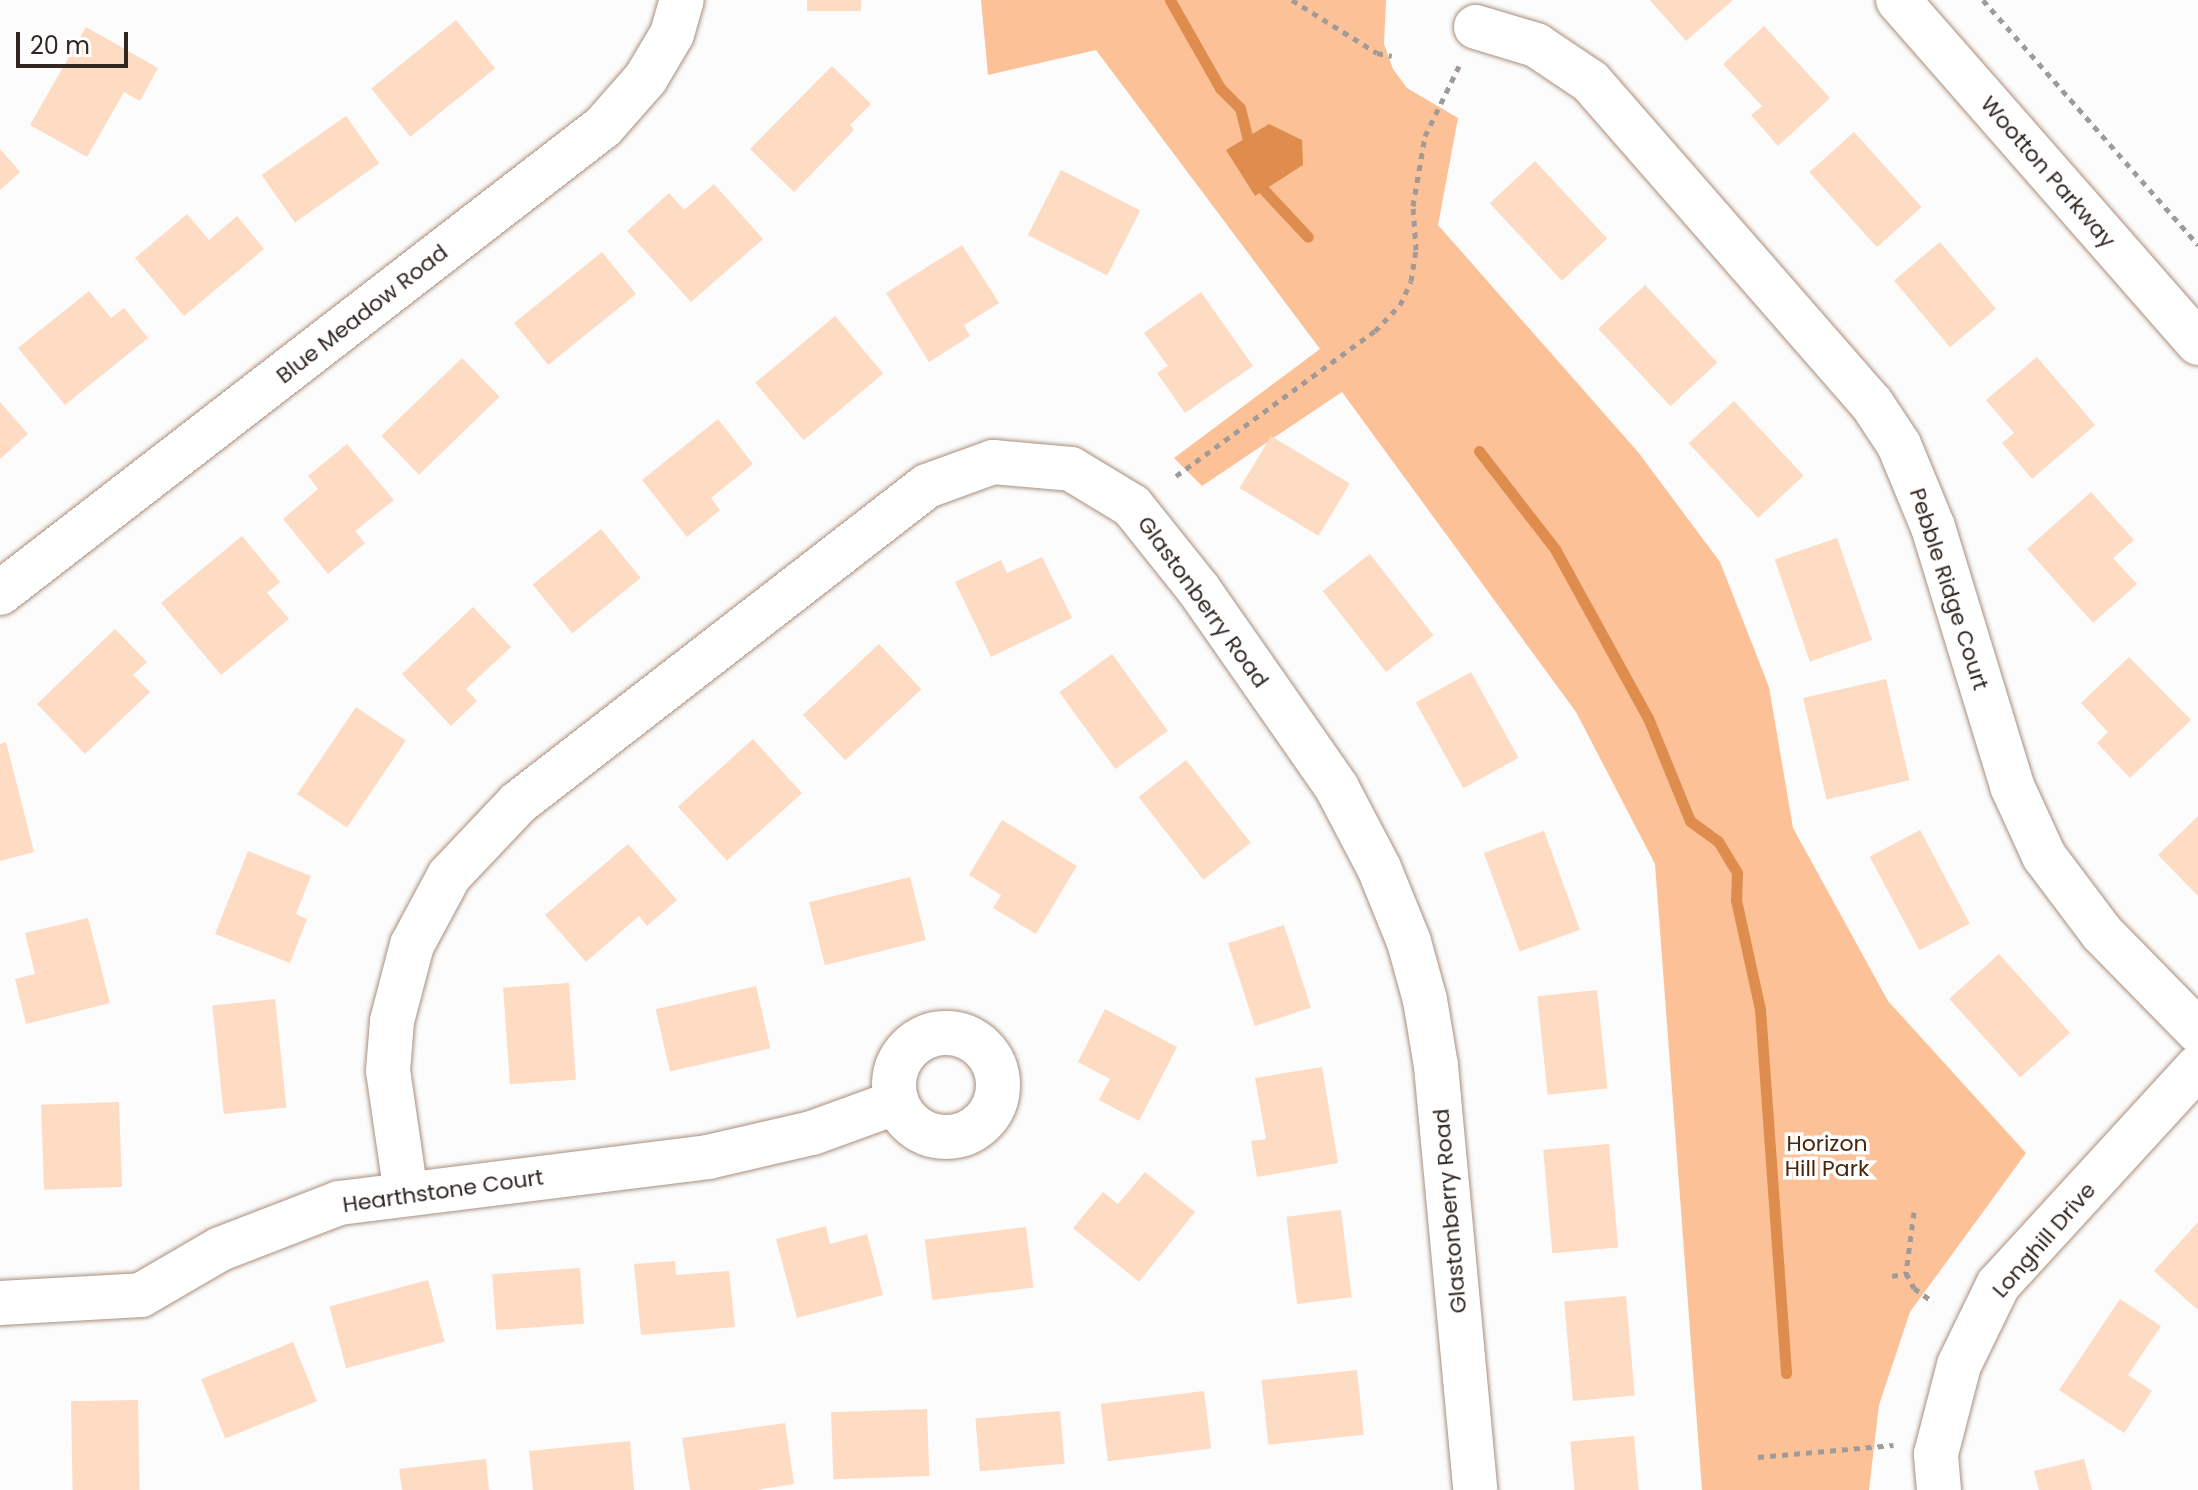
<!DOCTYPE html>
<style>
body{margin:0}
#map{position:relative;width:2198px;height:1490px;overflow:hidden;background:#fcfcfc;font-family:Poppins,sans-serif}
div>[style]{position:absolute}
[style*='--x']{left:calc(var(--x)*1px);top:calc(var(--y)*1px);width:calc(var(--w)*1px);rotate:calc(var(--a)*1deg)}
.green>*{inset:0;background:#fdc197}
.water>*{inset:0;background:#df8d4e}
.stream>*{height:11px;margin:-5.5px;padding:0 5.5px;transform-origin:5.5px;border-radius:5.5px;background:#df8d4e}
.building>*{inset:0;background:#fedbc3;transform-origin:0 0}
.path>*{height:5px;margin-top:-2.5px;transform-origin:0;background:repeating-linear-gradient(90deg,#a09b98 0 6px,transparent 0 12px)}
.roads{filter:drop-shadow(0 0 2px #a98f7d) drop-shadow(0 0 2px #a98f7d)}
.street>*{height:44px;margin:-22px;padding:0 22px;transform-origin:22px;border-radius:22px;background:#fff}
.street>.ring{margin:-22px;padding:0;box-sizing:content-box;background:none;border:44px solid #fff;border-radius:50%}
.secondary>*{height:44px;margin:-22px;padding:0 22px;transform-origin:22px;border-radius:22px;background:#fff}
span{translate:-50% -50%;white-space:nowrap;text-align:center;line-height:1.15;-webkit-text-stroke:7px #fff;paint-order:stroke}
.street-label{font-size:22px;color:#312720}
.park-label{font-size:22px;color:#48270c}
.scale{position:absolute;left:16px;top:32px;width:112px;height:36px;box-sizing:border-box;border:4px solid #312720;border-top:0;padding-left:10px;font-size:24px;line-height:28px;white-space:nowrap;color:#312720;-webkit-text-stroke:6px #fff;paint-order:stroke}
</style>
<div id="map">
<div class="green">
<div style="clip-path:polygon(981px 0,1386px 0,1384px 44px,1393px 69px,1407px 88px,1458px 118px,1438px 225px,1638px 452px,1720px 562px,1769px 687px,1793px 828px,1888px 1001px,2026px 1153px,1910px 1312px,1879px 1405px,1869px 1490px,1702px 1490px,1655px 864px,1576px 712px,1342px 392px,1202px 486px,1174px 458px,1320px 349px,1096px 50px,988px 75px)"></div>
</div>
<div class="water">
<div style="clip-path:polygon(1269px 124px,1302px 140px,1303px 165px,1255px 196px,1226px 150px)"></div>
</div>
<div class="stream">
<div style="--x:1170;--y:0;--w:101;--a:60.4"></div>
<div style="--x:1220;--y:88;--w:28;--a:45"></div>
<div style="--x:1240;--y:108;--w:30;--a:76"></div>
<div style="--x:1264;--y:190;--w:64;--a:46.9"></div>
<div style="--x:1479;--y:451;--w:124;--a:52.2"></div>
<div style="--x:1555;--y:549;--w:193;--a:61.2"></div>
<div style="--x:1648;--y:718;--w:111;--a:67.8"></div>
<div style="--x:1690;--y:821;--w:34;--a:36"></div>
<div style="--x:1718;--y:841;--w:37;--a:59"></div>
<div style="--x:1737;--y:873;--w:27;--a:92"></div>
<div style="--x:1736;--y:900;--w:112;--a:77.6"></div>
<div style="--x:1760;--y:1009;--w:365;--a:85.9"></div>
</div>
<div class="building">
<div style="left:807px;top:0;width:54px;height:11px"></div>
<div style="clip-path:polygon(1650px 0,1733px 0,1686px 41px)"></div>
<div style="left:456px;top:20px;width:62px;height:109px;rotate:51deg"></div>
<div style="clip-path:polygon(1764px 26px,1830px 98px,1778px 146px,1751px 115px,1762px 106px,1723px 64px)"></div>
<div style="clip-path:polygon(86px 27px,158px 68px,140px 101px,124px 92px,87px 157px,30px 125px)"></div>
<div style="clip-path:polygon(832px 66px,871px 104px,850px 125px,854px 130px,794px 192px,750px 149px)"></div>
<div style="left:346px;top:116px;width:58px;height:103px;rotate:55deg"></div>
<div style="left:1854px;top:132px;width:101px;height:60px;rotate:48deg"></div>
<div style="clip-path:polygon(0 149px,20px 172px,0 190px)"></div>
<div style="left:1535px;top:161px;width:106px;height:62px;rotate:47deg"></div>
<div style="left:1061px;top:170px;width:89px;height:73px;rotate:27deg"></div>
<div style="clip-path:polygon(714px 184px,763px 239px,691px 302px,627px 231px,669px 193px,684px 210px)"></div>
<div style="clip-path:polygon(187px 214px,209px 240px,237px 216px,264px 249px,184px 316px,135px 258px)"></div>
<div style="left:1940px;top:242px;width:87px;height:60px;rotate:50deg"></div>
<div style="clip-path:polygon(962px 245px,999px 303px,964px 325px,970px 336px,929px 362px,886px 293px)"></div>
<div style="left:602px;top:252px;width:54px;height:113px;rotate:51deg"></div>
<div style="left:1645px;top:285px;width:106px;height:64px;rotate:47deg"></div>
<div style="clip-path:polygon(89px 291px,111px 318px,124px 308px,148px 338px,65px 405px,18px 348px)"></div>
<div style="clip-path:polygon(1201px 292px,1253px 366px,1185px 413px,1157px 373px,1168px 366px,1144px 333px)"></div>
<div style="left:835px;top:316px;width:75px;height:104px;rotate:50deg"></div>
<div style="clip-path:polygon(2037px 357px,2095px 425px,2032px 479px,2002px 443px,2014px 433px,1986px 400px)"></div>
<div style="left:462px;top:358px;width:54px;height:112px;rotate:46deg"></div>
<div style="left:1734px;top:401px;width:102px;height:62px;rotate:47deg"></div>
<div style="clip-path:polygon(0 402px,28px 434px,0 459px)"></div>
<div style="clip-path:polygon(718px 419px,753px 464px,711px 498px,720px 510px,687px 537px,642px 480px)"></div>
<div style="left:1271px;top:436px;width:92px;height:61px;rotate:31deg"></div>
<div style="clip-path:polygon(347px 444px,394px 500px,355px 531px,365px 543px,328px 574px,283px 519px,318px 489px,308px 476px)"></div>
<div style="clip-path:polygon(2091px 492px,2134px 540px,2113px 558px,2137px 584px,2093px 623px,2027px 549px)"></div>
<div style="left:601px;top:529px;width:63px;height:88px;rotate:51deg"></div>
<div style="clip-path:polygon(242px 536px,280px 582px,267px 593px,289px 619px,221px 675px,161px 603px)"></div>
<div style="left:1837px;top:538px;width:108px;height:66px;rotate:71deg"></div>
<div style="left:1370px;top:554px;width:103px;height:60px;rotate:52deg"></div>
<div style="clip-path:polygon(1042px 557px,1072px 618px,991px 657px,955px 582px,1001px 560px,1007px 573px)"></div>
<div style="clip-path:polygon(473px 607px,511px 647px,466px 689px,477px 701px,451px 726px,402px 674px)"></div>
<div style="clip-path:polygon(115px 629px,147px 662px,133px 675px,150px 692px,85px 754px,37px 704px)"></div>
<div style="left:879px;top:644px;width:62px;height:104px;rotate:47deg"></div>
<div style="left:1112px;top:654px;width:95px;height:65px;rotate:54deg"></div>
<div style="clip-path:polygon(2129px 657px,2191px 720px,2130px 778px,2097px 743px,2108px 732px,2081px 703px)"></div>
<div style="left:1471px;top:672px;width:98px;height:63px;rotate:61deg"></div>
<div style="left:1886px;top:679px;width:104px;height:85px;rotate:77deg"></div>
<div style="left:356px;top:707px;width:60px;height:105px;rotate:34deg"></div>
<div style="left:753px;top:739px;width:73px;height:101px;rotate:48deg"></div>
<div style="clip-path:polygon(6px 742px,34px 852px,0 861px,0 744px)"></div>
<div style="left:1186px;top:760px;width:105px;height:60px;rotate:52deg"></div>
<div style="clip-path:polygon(2198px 816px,2198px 896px,2158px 855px)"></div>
<div style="clip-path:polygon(1002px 820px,1077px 866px,1036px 934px,993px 908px,1001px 895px,969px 875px)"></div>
<div style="left:1920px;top:830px;width:106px;height:57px;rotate:62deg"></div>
<div style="left:1544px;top:831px;width:105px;height:64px;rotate:70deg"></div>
<div style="clip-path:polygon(628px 844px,677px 900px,647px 926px,639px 916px,586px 962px,545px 915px)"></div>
<div style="clip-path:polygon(248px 851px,311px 876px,296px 914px,307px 919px,290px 963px,215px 934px)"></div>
<div style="left:910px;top:877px;width:65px;height:104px;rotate:76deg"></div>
<div style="clip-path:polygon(88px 918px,110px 1003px,26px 1024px,15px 979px,35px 974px,25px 933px)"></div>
<div style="left:1284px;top:925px;width:87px;height:59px;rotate:72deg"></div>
<div style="left:1999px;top:954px;width:106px;height:67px;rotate:48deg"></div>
<div style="left:569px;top:983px;width:97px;height:66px;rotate:86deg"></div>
<div style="left:756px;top:986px;width:64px;height:103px;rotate:77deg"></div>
<div style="left:1597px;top:990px;width:99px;height:60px;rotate:84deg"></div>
<div style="left:275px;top:999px;width:109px;height:63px;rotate:84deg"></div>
<div style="clip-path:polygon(1105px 1009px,1177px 1047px,1139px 1121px,1099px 1100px,1110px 1079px,1078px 1062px)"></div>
<div style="clip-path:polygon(1322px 1067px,1338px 1163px,1257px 1177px,1251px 1141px,1266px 1139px,1255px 1078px)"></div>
<div style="left:119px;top:1102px;width:85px;height:78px;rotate:88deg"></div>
<div style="left:1609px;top:1144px;width:104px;height:66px;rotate:85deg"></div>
<div style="clip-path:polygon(1145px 1172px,1195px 1212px,1139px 1282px,1073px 1228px,1103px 1192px,1118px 1204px)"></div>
<div style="left:1341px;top:1210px;width:88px;height:55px;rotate:83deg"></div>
<div style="clip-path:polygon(2198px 1222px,2198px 1310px,2154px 1271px)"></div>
<div style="clip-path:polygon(826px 1226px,830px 1244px,867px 1234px,883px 1295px,797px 1318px,776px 1239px)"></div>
<div style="left:1026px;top:1227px;width:61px;height:102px;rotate:83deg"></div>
<div style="clip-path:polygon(675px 1261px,676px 1275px,729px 1271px,735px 1327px,641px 1335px,634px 1264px)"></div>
<div style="left:580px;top:1268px;width:56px;height:88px;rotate:86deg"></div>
<div style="left:428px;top:1280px;width:64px;height:102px;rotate:75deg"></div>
<div style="left:1626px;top:1296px;width:100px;height:62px;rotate:85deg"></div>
<div style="clip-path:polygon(2120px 1299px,2161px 1326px,2128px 1375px,2152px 1391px,2124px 1433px,2059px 1390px)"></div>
<div style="left:293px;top:1342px;width:64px;height:99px;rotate:68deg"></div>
<div style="left:1357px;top:1370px;width:65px;height:96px;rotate:84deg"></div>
<div style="left:1204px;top:1391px;width:58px;height:104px;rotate:83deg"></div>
<div style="left:138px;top:1400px;width:90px;height:67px;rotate:89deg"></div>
<div style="left:927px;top:1409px;width:67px;height:96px;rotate:88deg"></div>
<div style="left:1060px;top:1411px;width:53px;height:85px;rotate:85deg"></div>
<div style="clip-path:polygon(785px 1423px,794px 1484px,756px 1490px,690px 1490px,682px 1438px)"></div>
<div style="left:1634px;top:1436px;width:54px;height:64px;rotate:85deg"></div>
<div style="clip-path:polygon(630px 1441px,634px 1490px,533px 1490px,529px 1451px)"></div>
<div style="clip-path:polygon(486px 1459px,489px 1490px,402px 1490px,399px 1469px)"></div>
<div style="clip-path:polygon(2084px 1459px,2092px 1490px,2039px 1490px,2034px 1471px)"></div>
</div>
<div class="path">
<div style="--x:1292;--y:0;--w:100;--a:31.9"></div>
<div style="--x:1377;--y:53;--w:15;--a:11"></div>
<div style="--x:1983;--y:0;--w:326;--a:48.7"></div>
<div style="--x:1176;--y:476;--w:246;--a:-36.1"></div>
<div style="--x:1375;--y:331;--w:36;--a:-46"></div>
<div style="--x:1400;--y:305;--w:26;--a:-65"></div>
<div style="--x:1411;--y:281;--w:31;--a:-81"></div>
<div style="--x:1416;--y:250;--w:44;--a:-93.9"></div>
<div style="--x:1413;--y:206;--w:71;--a:-80.3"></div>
<div style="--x:1425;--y:136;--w:80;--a:-64.1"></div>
<div style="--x:1914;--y:1212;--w:62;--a:97.5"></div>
<div style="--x:1906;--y:1273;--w:17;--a:62"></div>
<div style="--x:1914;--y:1288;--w:24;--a:36"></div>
<div style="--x:1892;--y:1276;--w:14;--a:-12"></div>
<div style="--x:1758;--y:1457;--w:136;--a:-5.1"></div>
</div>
<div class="roads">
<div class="street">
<div style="--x:1476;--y:27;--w:63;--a:16.7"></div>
<div style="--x:1536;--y:45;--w:66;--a:33.9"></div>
<div style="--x:1591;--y:82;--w:427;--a:48.9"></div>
<div style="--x:1872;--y:404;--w:49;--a:56.6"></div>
<div style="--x:1899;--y:445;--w:89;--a:67.5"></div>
<div style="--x:1933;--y:527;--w:271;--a:73"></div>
<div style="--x:2012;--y:786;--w:77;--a:65.4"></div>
<div style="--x:2044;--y:856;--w:96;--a:53"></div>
<div style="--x:2102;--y:933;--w:137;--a:45.6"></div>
<div style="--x:0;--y:593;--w:762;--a:-37.7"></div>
<div style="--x:603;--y:127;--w:65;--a:-48.7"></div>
<div style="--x:646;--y:78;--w:51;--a:-59.4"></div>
<div style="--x:672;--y:34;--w:35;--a:-74"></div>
<div class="ring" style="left:894px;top:1033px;width:60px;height:60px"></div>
<div style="--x:406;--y:1194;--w:124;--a:-98.3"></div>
<div style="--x:388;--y:1071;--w:50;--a:-85.4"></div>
<div style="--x:392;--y:1021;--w:79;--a:-75.3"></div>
<div style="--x:412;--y:945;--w:78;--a:-61.8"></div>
<div style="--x:449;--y:876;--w:100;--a:-46.6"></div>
<div style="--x:518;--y:803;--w:517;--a:-37.78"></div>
<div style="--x:927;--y:486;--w:70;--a:-20"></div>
<div style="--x:993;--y:462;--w:78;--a:5.1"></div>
<div style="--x:1071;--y:469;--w:71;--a:31.2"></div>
<div style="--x:1132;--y:506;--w:107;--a:51.4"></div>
<div style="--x:1199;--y:590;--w:241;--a:55.1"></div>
<div style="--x:1337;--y:788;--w:90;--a:62.3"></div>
<div style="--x:1379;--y:868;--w:80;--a:67.9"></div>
<div style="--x:1409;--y:942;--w:60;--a:74.6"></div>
<div style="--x:1425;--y:1000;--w:67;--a:80.5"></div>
<div style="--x:1436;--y:1066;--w:426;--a:84.7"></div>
<div style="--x:0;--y:1303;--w:141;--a:-3.2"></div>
<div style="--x:141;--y:1295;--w:91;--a:-30.2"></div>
<div style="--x:220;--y:1249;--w:128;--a:-21.1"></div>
<div style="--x:339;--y:1203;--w:372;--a:-7.1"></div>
<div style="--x:708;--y:1157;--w:107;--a:-13"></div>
<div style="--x:812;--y:1133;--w:90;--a:-20"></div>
<div style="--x:1939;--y:1490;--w:36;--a:-95"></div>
<div style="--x:1936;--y:1454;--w:92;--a:-75.5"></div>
<div style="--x:1959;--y:1365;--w:89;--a:-64"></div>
<div style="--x:1998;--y:1285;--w:296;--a:-47.5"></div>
</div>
<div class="secondary">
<div style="--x:1898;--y:0;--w:456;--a:48.8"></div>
</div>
</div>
<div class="street-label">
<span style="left:2048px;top:172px;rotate:49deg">Wootton Parkway</span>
<span style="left:362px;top:314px;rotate:-38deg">Blue Meadow Road</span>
<span style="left:1949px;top:589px;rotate:72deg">Pebble Ridge Court</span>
<span style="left:1203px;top:602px;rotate:54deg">Glastonberry Road</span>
<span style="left:443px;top:1191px;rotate:-8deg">Hearthstone Court</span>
<span style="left:1450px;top:1211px;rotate:-95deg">Glastonberry Road</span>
<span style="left:2044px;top:1240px;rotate:-49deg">Longhill Drive</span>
</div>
<div class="park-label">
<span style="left:1827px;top:1156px">Horizon<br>Hill Park</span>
</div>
<div class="scale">20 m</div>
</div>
